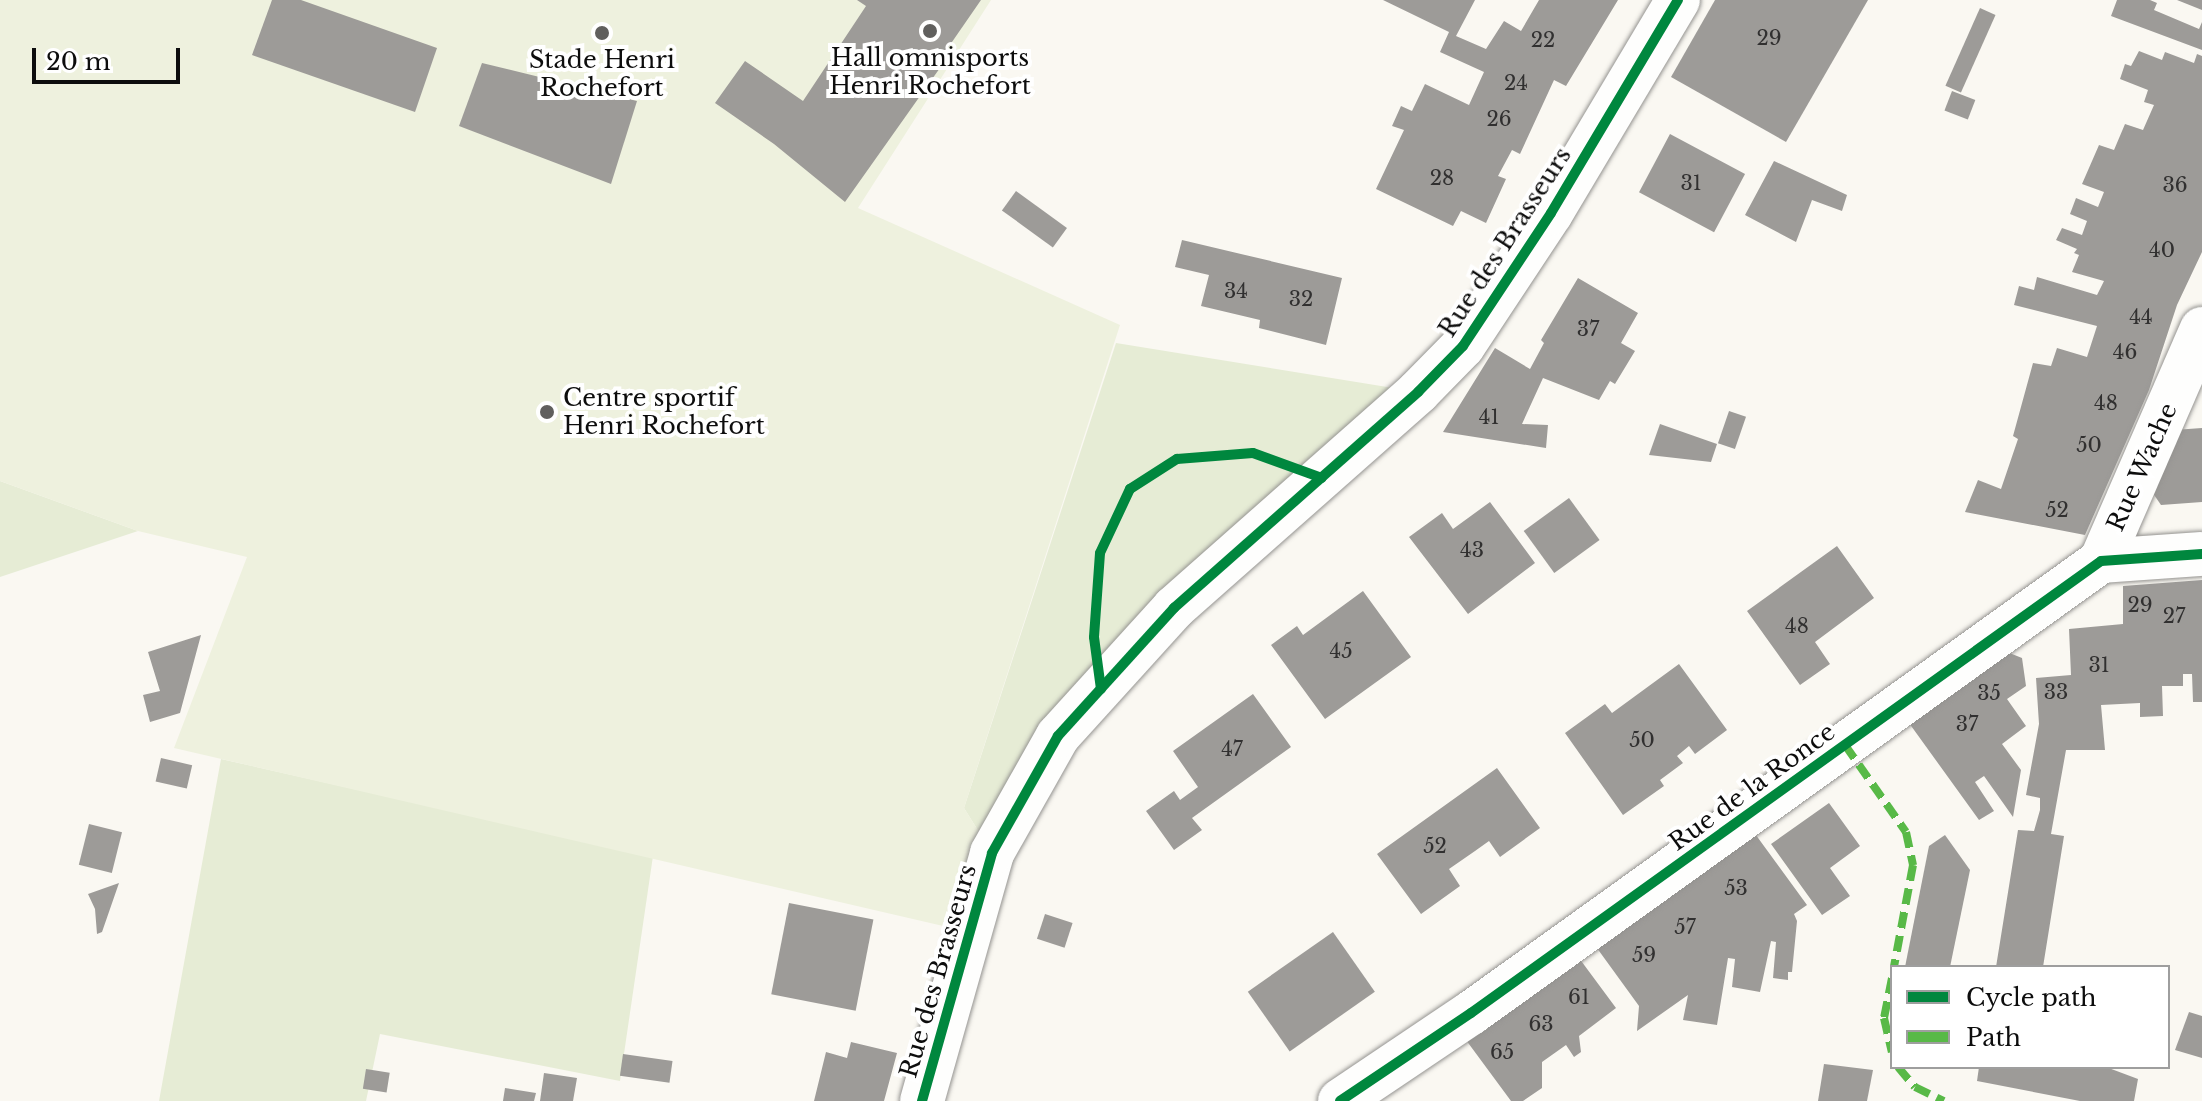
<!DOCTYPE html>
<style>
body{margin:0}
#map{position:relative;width:2202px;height:1101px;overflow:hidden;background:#faf8f2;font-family:"Libre Baskerville",serif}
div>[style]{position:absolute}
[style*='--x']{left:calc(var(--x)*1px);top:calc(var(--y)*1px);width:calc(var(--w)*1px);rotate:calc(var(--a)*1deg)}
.green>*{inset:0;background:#e6ecd5}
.pitch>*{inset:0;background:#eef1de}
.building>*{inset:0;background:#9d9b98;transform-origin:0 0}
.roads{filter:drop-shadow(0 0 2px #949390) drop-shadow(0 0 2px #949390)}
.minor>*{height:44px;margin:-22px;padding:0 22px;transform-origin:22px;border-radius:22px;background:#fefefd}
.quiet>*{height:8px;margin-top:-4px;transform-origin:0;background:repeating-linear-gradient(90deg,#58b947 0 16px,transparent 0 24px)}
.cycleway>*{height:10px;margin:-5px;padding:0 5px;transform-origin:5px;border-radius:5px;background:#00873e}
.dots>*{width:22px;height:22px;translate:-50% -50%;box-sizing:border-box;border:4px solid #fff;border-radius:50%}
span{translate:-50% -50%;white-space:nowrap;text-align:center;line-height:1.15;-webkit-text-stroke:8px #fff;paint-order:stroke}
.number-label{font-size:20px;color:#313030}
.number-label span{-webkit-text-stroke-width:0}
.poi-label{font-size:24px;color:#0d0d0d}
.left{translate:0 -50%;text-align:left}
.street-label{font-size:24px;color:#0d0d0d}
.legend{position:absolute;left:1890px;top:965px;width:280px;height:104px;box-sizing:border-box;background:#fff;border:2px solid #9e9e9e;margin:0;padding:10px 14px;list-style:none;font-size:24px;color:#0d0d0d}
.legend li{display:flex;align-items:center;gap:16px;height:40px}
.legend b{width:40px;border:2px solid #9e9e9e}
.scale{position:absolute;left:32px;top:48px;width:148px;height:36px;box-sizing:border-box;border:4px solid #0d0d0d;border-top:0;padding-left:10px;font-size:24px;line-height:28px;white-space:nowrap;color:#0d0d0d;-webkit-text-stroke:6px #fff;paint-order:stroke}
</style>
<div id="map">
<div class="green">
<div style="clip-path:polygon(1116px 343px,1418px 392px,1174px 608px,992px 853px,964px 808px)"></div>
<div style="clip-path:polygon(0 481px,138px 531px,0 577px)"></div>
<div style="clip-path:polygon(221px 759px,653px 856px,620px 1081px,380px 1034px,366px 1101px,159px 1101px)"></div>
</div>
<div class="pitch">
<div style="clip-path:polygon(0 0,991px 0,858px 208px,1120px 325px,964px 808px,992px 853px,969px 932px,174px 748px,247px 557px,138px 531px,0 481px)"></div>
</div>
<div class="building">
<div style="clip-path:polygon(272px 0,301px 0,437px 48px,415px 112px,252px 55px)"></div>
<div style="clip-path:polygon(857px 0,981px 0,943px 55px,947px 58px,845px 202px,774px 144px,715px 103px,745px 61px,803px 101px,866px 6px)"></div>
<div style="clip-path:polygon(1383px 0,1475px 0,1456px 36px,1486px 49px,1504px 21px,1521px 31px,1539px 0,1618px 0,1566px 86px,1554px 80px,1520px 154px,1512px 150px,1498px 176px,1506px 179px,1486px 223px,1461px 211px,1453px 226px,1376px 189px,1404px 130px,1392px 126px,1401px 106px,1412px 111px,1425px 84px,1469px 105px,1484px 72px,1440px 52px,1449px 32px)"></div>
<div style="clip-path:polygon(1715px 0,1868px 0,1786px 142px,1671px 77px)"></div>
<div style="clip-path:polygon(2117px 0,2150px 0,2157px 3px,2154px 10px,2199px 29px,2202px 22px,2202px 50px,2111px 16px)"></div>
<div style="clip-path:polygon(2177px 0,2202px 0,2202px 10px)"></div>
<div style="left:1980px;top:8px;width:17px;height:85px;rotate:24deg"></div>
<div style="clip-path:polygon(2139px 51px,2162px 60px,2165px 52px,2194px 63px,2197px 54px,2202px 56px,2202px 252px,2177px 305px,2149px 390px,2085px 535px,1965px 512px,1978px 480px,2001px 489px,2018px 439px,2013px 436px,2033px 363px,2051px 366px,2057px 348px,2087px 357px,2097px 326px,2014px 305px,2019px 286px,2034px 290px,2037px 277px,2097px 295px,2104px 281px,2072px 272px,2079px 255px,2074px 253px,2077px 249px,2056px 240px,2062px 228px,2082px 235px,2087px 221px,2070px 214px,2076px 198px,2098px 207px,2104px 192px,2082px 184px,2099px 145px,2114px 150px,2125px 124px,2143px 130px,2154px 105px,2144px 102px,2148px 90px,2120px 79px,2125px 64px,2131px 66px)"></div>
<div style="clip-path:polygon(482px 63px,637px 101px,611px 184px,459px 126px)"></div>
<div style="left:1952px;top:91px;width:25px;height:21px;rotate:21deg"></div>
<div style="left:1670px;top:134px;width:85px;height:66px;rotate:28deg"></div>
<div style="clip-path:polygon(1774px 161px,1847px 195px,1842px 211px,1812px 200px,1796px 242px,1745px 215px)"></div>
<div style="left:1016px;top:191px;width:63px;height:24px;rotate:36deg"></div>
<div style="clip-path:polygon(1182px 240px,1342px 278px,1326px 345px,1259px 328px,1260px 320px,1201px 306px,1209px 275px,1175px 267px)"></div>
<div style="clip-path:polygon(1578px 278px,1638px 313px,1621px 343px,1635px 351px,1615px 384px,1610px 381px,1599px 400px,1543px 378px,1522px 424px,1548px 425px,1546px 448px,1443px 432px,1495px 348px,1530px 369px,1544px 343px,1541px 340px)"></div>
<div style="left:1729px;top:411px;width:18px;height:34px;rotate:19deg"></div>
<div style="clip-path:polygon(1660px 424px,1717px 444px,1711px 462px,1649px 455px)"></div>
<div style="clip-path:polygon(2202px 428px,2202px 502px,2161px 505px,2150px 489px,2174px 430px)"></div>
<div style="left:1569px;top:498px;width:52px;height:56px;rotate:54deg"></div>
<div style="clip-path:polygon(1490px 502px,1535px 563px,1468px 614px,1409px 537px,1442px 513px,1453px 529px)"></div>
<div style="clip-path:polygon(1837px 546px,1874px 598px,1815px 642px,1830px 664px,1800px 685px,1747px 611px)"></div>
<div style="clip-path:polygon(2202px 580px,2202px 702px,2193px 702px,2192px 674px,2183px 674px,2183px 686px,2162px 686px,2163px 716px,2140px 717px,2140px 703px,2101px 705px,2105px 750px,2066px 750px,2051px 834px,2064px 836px,2043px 967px,1996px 967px,2018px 830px,2034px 831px,2040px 810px,2040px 798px,2026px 795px,2039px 724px,2036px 678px,2071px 675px,2069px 629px,2123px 624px,2123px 586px)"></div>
<div style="clip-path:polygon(1363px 591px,1411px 657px,1325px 719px,1271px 645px,1297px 626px,1303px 635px)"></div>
<div style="clip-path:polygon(201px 635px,180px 713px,150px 722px,143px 695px,160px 691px,148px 652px)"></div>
<div style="clip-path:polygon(2007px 652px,2022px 658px,2026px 686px,2007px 699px,2026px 726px,2002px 744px,2021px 770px,2013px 817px,1984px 776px,1975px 782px,1994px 811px,1979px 820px,1909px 723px)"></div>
<div style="clip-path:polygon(1679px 664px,1727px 730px,1695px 754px,1689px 746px,1677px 756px,1683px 763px,1660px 780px,1664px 786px,1623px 815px,1565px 733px,1605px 704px,1612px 713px)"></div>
<div style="clip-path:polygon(1253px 694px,1291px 747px,1192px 818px,1202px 830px,1174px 850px,1146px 811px,1174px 791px,1180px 800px,1198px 787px,1173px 751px)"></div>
<div style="left:161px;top:758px;width:32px;height:24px;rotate:13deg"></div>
<div style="clip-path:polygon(1497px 768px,1540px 828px,1500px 857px,1489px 841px,1475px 851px,1449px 869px,1460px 886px,1421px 914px,1377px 854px)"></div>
<div style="clip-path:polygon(1829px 803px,1860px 846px,1830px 868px,1850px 896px,1822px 915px,1771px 844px)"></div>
<div style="left:89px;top:824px;width:34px;height:42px;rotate:14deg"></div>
<div style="clip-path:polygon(1753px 831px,1807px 905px,1794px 914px,1797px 921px,1792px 972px,1788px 972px,1788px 980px,1773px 978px,1776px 942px,1771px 941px,1760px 992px,1732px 987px,1735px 959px,1728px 958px,1717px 1025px,1683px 1020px,1688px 995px,1637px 1031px,1639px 1006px,1594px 944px)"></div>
<div style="clip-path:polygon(1945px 835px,1970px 870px,1950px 967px,1905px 967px,1929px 846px)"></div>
<div style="clip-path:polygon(119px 883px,102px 932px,97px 934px,95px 909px,88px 894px)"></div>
<div style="left:789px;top:903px;width:86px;height:93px;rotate:11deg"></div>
<div style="left:1045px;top:914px;width:29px;height:26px;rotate:18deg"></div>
<div style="left:1333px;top:932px;width:73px;height:104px;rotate:55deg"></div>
<div style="clip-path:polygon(1579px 958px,1616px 1008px,1579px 1036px,1581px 1052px,1574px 1057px,1566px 1045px,1542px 1062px,1542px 1088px,1523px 1101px,1511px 1101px,1466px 1040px)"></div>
<div style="clip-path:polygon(2189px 1012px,2202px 1016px,2202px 1058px,2175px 1050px)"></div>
<div style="clip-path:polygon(851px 1042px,897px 1053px,884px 1101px,814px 1101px,826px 1052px,847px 1058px)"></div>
<div style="left:623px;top:1054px;width:50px;height:22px;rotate:8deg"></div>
<div style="clip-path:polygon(1824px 1064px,1873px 1070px,1867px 1101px,1818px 1101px)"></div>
<div style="clip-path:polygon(1979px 1067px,2106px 1067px,2138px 1079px,2134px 1101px,2080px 1101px,1977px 1081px)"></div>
<div style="left:366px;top:1069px;width:24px;height:20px;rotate:9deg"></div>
<div style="clip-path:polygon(544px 1073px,577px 1078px,573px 1101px,540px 1101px)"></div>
<div style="clip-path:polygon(505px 1088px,536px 1093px,534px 1101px,503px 1101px)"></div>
</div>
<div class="roads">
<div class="minor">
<div style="--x:2101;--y:561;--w:253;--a:-66.5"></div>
<div style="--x:922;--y:1101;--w:258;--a:-74.2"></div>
<div style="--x:992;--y:853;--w:134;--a:-60.6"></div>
<div style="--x:1058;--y:736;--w:173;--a:-47.8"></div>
<div style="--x:1174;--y:608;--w:326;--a:-41.5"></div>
<div style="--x:1418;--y:392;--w:64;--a:-45.6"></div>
<div style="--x:1463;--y:346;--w:159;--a:-56.5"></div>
<div style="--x:1551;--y:213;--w:248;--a:-59.2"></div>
<div style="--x:1340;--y:1101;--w:158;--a:-33.9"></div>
<div style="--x:1471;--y:1013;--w:775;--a:-35.66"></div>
<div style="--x:2101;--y:561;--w:101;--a:-4"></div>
</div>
</div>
<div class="quiet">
<div style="--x:1845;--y:745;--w:106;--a:55"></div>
<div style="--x:1906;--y:832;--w:34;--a:78"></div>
<div style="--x:1913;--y:865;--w:104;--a:100.6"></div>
<div style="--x:1892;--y:978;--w:41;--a:101.3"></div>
<div style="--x:1884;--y:1018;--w:35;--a:77"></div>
<div style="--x:1898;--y:1067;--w:26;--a:50"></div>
<div style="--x:1915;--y:1087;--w:32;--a:26"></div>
</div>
<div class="cycleway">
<div style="--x:1101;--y:689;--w:52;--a:-97.7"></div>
<div style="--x:1094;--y:637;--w:84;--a:-85.9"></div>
<div style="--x:1100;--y:553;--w:71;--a:-64.9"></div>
<div style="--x:1130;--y:489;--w:56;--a:-32.6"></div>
<div style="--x:1177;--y:459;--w:76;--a:-4.5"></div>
<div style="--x:1253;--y:453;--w:73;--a:19.9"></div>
<div style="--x:922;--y:1101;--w:258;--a:-74.2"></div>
<div style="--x:992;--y:853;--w:134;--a:-60.6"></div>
<div style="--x:1058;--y:736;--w:173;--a:-47.8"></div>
<div style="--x:1174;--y:608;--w:326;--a:-41.5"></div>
<div style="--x:1418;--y:392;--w:64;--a:-45.6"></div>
<div style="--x:1463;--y:346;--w:159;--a:-56.5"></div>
<div style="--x:1551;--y:213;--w:248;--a:-59.2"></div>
<div style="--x:1340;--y:1101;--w:158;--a:-33.9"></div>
<div style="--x:1471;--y:1013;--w:775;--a:-35.66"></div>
<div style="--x:2101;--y:561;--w:101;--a:-4"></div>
</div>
<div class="dots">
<div style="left:930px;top:31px;background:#605f5d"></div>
<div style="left:602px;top:33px;background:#605f5d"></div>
<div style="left:547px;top:412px;background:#605f5d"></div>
</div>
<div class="number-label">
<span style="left:1769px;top:38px">29</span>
<span style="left:1543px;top:40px">22</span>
<span style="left:1516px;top:83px">24</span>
<span style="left:1499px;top:119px">26</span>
<span style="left:1442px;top:178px">28</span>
<span style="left:1691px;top:183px">31</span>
<span style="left:2175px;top:185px">36</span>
<span style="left:2162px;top:250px">40</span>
<span style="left:1236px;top:291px">34</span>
<span style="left:1301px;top:299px">32</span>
<span style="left:2141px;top:317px">44</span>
<span style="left:1588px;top:329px">37</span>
<span style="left:2125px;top:352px">46</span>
<span style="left:2106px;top:403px">48</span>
<span style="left:1489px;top:417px">41</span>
<span style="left:2089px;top:445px">50</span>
<span style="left:2057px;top:510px">52</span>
<span style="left:1472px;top:550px">43</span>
<span style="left:2140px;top:605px">29</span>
<span style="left:2174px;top:616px">27</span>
<span style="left:1797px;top:626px">48</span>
<span style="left:1341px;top:651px">45</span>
<span style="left:2099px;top:665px">31</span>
<span style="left:2056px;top:692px">33</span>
<span style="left:1989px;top:693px">35</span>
<span style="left:1967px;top:724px">37</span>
<span style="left:1642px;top:740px">50</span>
<span style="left:1232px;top:749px">47</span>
<span style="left:1435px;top:846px">52</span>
<span style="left:1736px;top:888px">53</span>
<span style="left:1685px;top:927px">57</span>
<span style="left:1644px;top:955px">59</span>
<span style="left:1579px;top:997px">61</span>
<span style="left:1541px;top:1024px">63</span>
<span style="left:1502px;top:1052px">65</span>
</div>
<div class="poi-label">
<span style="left:930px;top:72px">Hall omnisports<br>Henri Rochefort</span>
<span style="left:602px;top:74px">Stade Henri<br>Rochefort</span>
<span class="left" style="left:563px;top:412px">Centre sportif<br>Henri Rochefort</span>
</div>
<div class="street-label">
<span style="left:1505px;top:242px;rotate:-57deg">Rue des Brasseurs</span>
<span style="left:2142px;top:467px;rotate:-66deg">Rue Wache</span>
<span style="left:1752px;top:787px;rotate:-36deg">Rue de la Ronce</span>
<span style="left:938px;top:971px;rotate:-74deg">Rue des Brasseurs</span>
</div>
<ul class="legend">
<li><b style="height:10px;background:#00873e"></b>Cycle path</li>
<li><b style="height:10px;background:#58b947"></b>Path</li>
</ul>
<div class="scale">20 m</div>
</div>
